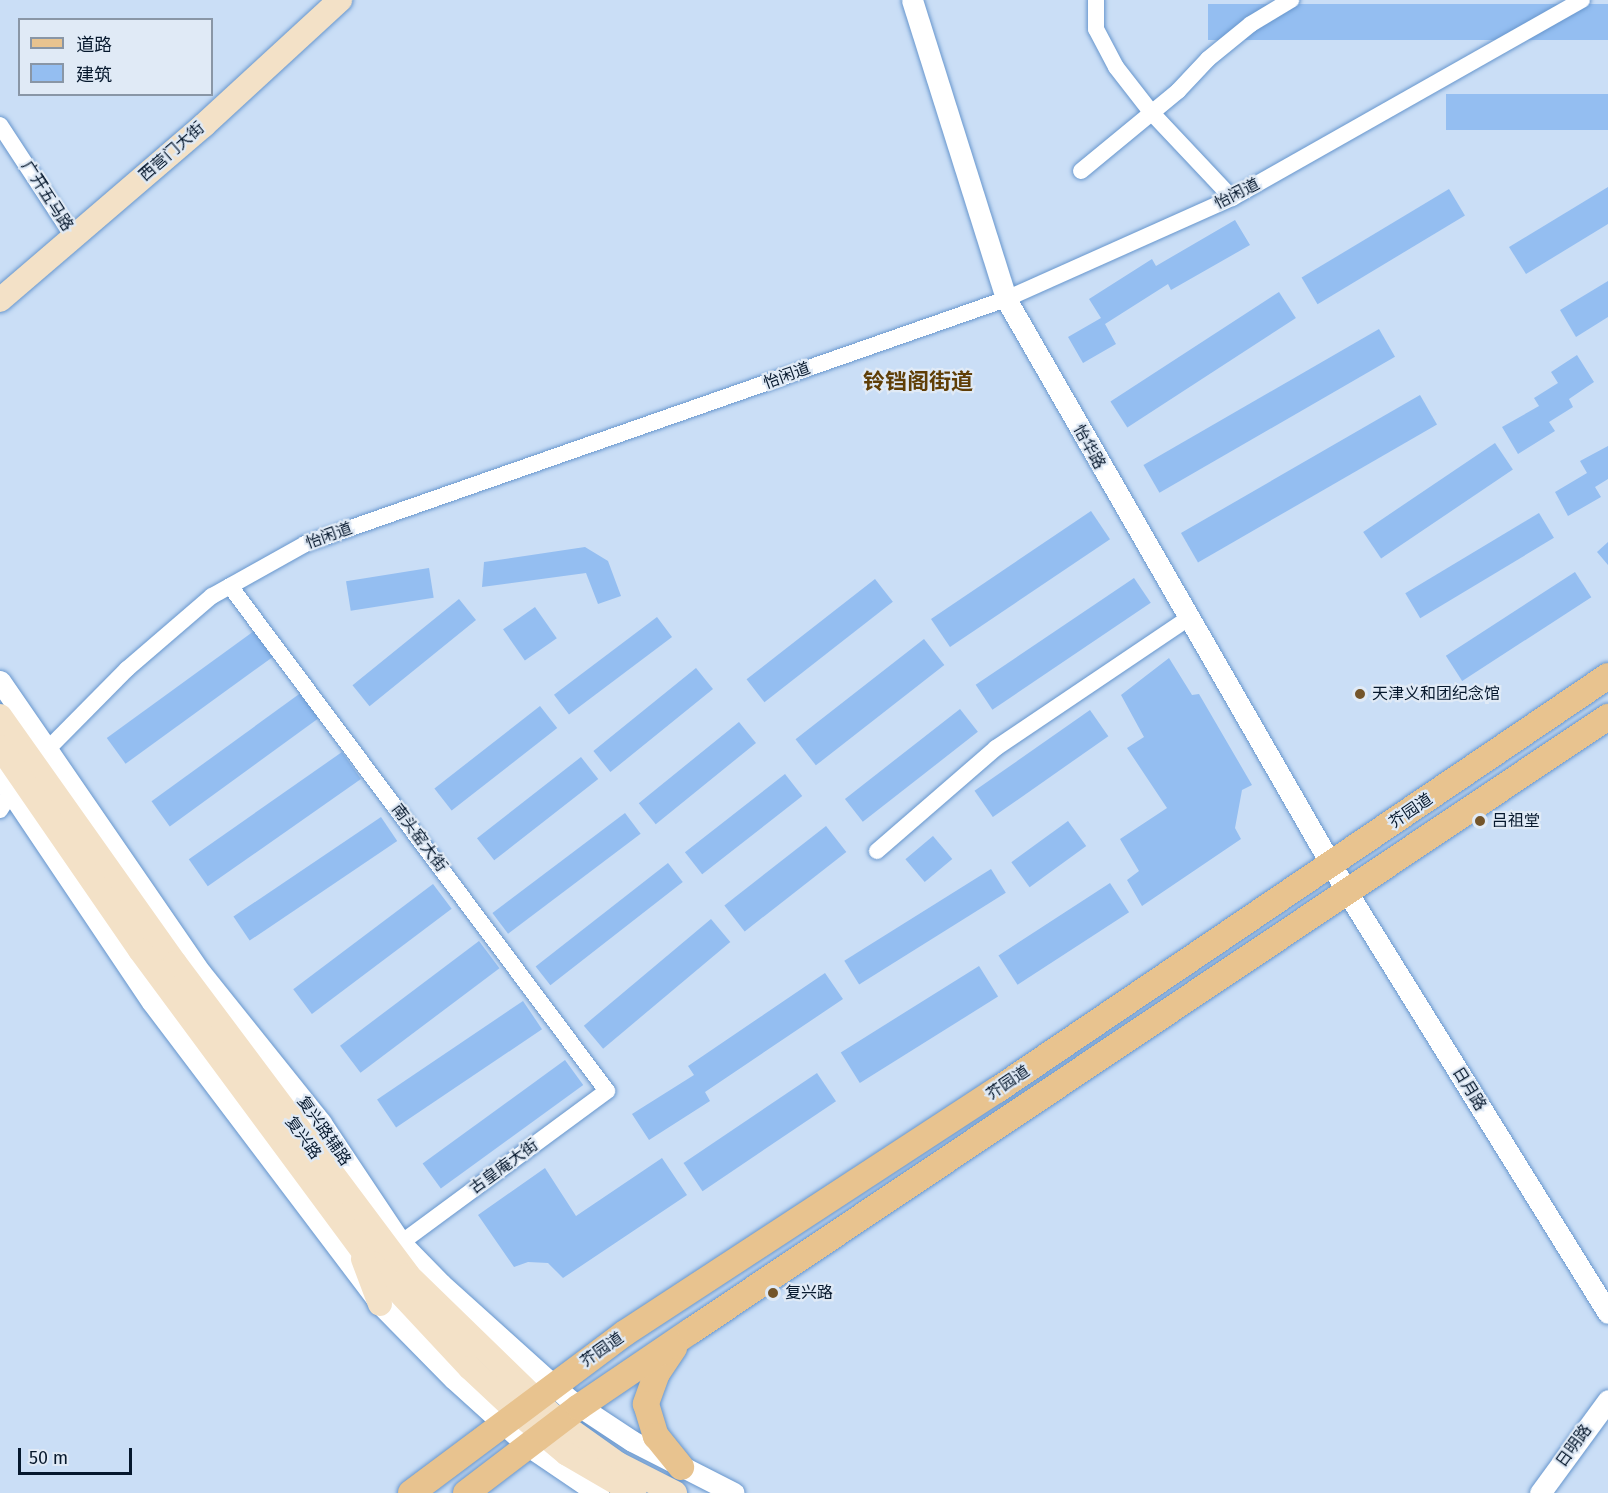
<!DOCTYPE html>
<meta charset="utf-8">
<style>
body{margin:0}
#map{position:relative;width:1608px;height:1493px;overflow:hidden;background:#cadef6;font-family:"Fira Sans","Noto Sans SC",sans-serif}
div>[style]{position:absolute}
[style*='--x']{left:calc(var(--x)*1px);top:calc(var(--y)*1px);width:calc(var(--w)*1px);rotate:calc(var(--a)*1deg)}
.building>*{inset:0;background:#94bef1;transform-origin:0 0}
.roads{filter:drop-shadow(0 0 2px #6796cd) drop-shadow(0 0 2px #6796cd)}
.minor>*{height:16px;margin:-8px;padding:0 8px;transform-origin:8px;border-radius:8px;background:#fff}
.tertiary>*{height:21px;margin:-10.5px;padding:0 10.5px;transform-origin:10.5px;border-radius:10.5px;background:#fff}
.secondary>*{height:24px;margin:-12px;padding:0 12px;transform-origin:12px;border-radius:12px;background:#f3e1c7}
.primary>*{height:26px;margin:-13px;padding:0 13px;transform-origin:13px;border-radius:13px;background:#e8c38f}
.dots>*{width:16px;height:16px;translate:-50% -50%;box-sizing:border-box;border:3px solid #e0eaf6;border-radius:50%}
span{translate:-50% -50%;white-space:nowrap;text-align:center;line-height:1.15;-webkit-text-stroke:4.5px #e0eaf6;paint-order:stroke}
.street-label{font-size:16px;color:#06182d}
.poi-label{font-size:16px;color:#06182d}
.left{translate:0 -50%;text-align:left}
.district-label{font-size:22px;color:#5f3e06;font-weight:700}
.legend{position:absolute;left:18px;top:18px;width:195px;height:78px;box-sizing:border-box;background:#e0eaf6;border:2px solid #8996a6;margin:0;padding:8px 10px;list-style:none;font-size:18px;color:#06182d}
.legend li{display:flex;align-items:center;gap:12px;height:30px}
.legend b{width:30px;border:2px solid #8996a6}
.scale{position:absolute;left:18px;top:1448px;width:114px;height:27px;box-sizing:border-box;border:3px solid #06182d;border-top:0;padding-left:8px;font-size:18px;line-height:21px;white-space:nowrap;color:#06182d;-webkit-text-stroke:4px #e0eaf6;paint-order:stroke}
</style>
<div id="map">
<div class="building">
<div style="left:1608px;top:4px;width:36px;height:400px;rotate:90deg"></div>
<div style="left:1608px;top:94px;width:36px;height:162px;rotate:90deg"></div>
<div style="clip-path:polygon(1608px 187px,1608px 224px,1526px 274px,1509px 247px)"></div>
<div style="left:1449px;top:189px;width:31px;height:172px;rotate:59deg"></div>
<div style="clip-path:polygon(1235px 220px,1250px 245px,1171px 290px,1168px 284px,1105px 324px,1116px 344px,1083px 363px,1068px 337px,1101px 318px,1089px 299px,1152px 259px,1156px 266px)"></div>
<div style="clip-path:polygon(1608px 281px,1608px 317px,1576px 337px,1560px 310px)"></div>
<div style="left:1279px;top:292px;width:31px;height:201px;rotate:57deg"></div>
<div style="left:1379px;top:329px;width:32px;height:272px;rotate:60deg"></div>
<div style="clip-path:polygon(1577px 355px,1594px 382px,1569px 399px,1573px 407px,1549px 422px,1555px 431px,1518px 454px,1502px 427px,1539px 406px,1534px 398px,1558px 383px,1551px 372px)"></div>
<div style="left:1420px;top:395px;width:34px;height:276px;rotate:60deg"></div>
<div style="left:1495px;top:443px;width:32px;height:159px;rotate:56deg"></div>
<div style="clip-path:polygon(1608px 446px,1608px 479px,1595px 487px,1601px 497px,1568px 516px,1555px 492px,1587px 473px,1580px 461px)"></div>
<div style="left:1091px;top:511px;width:34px;height:193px;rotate:56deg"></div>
<div style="left:1539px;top:513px;width:29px;height:156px;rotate:59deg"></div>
<div style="clip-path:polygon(1608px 542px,1608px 565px,1597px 552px)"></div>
<div style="clip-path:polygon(585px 547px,608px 561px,621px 596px,598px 604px,586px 573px,482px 587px,484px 562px)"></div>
<div style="left:429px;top:568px;width:30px;height:84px;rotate:81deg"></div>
<div style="left:1575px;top:572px;width:30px;height:154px;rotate:57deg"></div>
<div style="left:1134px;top:578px;width:30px;height:191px;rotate:56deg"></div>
<div style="left:875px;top:579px;width:29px;height:163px;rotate:52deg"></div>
<div style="left:459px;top:599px;width:27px;height:137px;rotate:51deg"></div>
<div style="left:535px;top:607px;width:38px;height:39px;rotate:55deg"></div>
<div style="left:657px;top:617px;width:25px;height:129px;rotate:53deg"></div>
<div style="left:254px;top:631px;width:32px;height:182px;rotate:54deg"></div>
<div style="left:924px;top:639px;width:33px;height:163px;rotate:52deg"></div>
<div style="clip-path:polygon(1169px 658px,1192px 695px,1199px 694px,1252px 785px,1242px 790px,1235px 828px,1241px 839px,1142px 906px,1127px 880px,1139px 871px,1120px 839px,1167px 808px,1127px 748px,1144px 737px,1121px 695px)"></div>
<div style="left:696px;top:668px;width:27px;height:132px;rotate:51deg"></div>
<div style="left:302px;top:692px;width:31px;height:186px;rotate:54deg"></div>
<div style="left:540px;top:706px;width:28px;height:134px;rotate:52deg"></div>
<div style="left:960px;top:709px;width:29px;height:146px;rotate:52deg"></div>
<div style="left:1090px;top:710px;width:32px;height:141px;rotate:55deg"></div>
<div style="left:739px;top:722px;width:27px;height:129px;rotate:51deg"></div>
<div style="left:342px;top:752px;width:33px;height:187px;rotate:55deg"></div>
<div style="left:581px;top:757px;width:28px;height:132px;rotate:52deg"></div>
<div style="left:785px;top:774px;width:28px;height:127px;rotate:52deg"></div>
<div style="left:625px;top:813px;width:26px;height:166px;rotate:53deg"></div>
<div style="left:381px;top:817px;width:29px;height:178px;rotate:56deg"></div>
<div style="left:1068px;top:821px;width:31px;height:70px;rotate:54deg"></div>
<div style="left:826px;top:826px;width:33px;height:129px;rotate:52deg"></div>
<div style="left:933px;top:836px;width:30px;height:36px;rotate:50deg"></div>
<div style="left:668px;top:863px;width:24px;height:168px;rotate:52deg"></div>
<div style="left:991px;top:869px;width:28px;height:173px;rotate:58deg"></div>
<div style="left:1110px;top:883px;width:35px;height:133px;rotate:57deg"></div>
<div style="left:433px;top:884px;width:31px;height:175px;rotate:53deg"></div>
<div style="left:711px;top:919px;width:30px;height:166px;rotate:50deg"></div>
<div style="left:479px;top:941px;width:34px;height:174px;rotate:53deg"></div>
<div style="left:979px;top:966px;width:36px;height:163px;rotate:58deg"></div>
<div style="clip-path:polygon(825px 973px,843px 999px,705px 1092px,710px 1101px,649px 1140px,632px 1114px,694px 1075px,688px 1066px)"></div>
<div style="left:523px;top:1001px;width:34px;height:176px;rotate:56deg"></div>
<div style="left:565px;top:1060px;width:31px;height:176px;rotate:54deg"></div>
<div style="left:817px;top:1073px;width:34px;height:161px;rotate:56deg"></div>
<div style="clip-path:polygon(662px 1158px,687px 1195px,563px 1278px,548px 1263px,528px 1262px,514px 1267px,478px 1215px,545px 1168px,576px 1216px)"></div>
</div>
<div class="roads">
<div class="minor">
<div style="--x:1096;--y:0;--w:29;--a:90"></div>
<div style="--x:1096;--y:29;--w:43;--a:62.2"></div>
<div style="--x:1116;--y:67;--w:57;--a:52.1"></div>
<div style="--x:1151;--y:112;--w:118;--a:46.7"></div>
<div style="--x:0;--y:125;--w:135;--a:56.8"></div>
<div style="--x:1081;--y:171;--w:126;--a:-39.5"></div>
<div style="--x:1178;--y:91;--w:44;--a:-46.8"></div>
<div style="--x:1208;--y:59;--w:55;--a:-39.1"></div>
<div style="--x:1251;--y:24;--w:47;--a:-31"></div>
<div style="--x:230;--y:586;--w:630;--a:53.26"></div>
<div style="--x:607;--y:1091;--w:256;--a:143.6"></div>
<div style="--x:39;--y:758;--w:125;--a:-45.3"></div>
<div style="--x:127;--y:669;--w:112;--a:-40.7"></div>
<div style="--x:212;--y:596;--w:107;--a:-29.2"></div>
<div style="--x:305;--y:544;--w:743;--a:-19.26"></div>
<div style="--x:1006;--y:299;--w:248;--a:-24.1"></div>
<div style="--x:1232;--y:198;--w:402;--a:-29.5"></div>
<div style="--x:0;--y:810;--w:31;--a:-58"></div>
<div style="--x:877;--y:851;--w:157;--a:-40.9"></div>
<div style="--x:996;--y:748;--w:230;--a:-34"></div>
</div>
<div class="tertiary">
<div style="--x:912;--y:0;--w:313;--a:72.5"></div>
<div style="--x:1006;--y:299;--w:684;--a:60.1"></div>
<div style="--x:1347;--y:892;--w:495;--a:58.2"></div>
<div style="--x:0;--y:681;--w:354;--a:55.5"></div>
<div style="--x:201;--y:973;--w:192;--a:51.3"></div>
<div style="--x:321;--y:1123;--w:144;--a:56.3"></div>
<div style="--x:401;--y:1243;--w:57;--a:45.7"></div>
<div style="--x:441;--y:1284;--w:173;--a:42"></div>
<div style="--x:570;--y:1400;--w:74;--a:33.5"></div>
<div style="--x:632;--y:1441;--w:114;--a:27"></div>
<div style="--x:0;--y:776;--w:272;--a:56.1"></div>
<div style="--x:152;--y:1002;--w:378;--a:52.9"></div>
<div style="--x:380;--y:1304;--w:105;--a:45.4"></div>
<div style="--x:454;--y:1379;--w:98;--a:42.1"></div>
<div style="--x:527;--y:1445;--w:86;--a:34.1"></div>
<div style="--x:1540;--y:1493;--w:115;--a:-53.8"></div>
</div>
<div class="secondary">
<div style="--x:0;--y:300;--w:269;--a:-40.6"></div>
<div style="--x:204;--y:125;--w:185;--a:-42.6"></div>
<div style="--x:0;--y:716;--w:303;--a:54.7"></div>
<div style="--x:175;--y:963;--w:389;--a:53.2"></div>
<div style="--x:408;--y:1275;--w:211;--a:44.2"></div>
<div style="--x:559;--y:1422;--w:72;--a:35.4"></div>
<div style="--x:618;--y:1464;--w:64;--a:27"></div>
<div style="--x:0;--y:747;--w:247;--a:55.4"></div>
<div style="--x:140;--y:950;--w:390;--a:53.5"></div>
<div style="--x:372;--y:1263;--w:144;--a:47"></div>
<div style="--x:470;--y:1368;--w:64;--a:43.1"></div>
<div style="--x:517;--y:1412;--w:65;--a:40"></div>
<div style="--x:567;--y:1454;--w:78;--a:30.2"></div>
<div style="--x:363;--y:1259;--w:48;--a:69.3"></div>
</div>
<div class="primary">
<div style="--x:674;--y:1348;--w:30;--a:124"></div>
<div style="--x:657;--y:1373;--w:33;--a:110"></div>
<div style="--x:646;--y:1404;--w:34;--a:73"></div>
<div style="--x:656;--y:1436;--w:40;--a:51"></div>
<div style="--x:411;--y:1493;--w:267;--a:-36.8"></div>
<div style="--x:625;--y:1333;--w:444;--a:-33.2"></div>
<div style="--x:997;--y:1090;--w:738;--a:-34.12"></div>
<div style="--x:466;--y:1493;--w:142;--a:-37.3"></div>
<div style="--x:579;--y:1407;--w:135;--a:-34.2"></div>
<div style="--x:691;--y:1331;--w:1104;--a:-33.81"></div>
</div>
</div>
<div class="dots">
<div style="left:1360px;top:694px;background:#74552a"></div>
<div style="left:1480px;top:821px;background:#74552a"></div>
<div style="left:773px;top:1293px;background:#74552a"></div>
</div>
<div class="street-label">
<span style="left:172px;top:152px;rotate:-41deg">西营门大街</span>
<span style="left:1237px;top:194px;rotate:-27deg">怡闲道</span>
<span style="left:47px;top:196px;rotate:57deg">广开五马路</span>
<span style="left:787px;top:376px;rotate:-20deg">怡闲道</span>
<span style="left:1089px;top:447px;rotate:61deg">怡华路</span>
<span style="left:329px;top:536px;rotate:-20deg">怡闲道</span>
<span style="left:1411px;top:811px;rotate:-34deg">芥园道</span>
<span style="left:419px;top:838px;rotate:53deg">南头窑大街</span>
<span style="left:1008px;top:1083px;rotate:-34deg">芥园道</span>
<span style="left:1469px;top:1089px;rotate:58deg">日月路</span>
<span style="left:324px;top:1131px;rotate:55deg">复兴路辅路</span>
<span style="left:303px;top:1138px;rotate:54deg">复兴路</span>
<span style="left:504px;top:1167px;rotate:-36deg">古皇庵大街</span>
<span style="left:602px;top:1350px;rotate:-35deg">芥园道</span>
<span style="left:1574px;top:1446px;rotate:-54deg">日明路</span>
</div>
<div class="poi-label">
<span class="left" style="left:1372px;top:694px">天津义和团纪念馆</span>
<span class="left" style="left:1492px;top:821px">吕祖堂</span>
<span class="left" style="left:785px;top:1293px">复兴路</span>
</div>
<div class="district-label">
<span style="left:918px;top:382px">铃铛阁街道</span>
</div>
<ul class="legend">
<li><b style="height:8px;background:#e8c38f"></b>道路</li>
<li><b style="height:16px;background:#94bef1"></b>建筑</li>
</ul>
<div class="scale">50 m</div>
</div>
